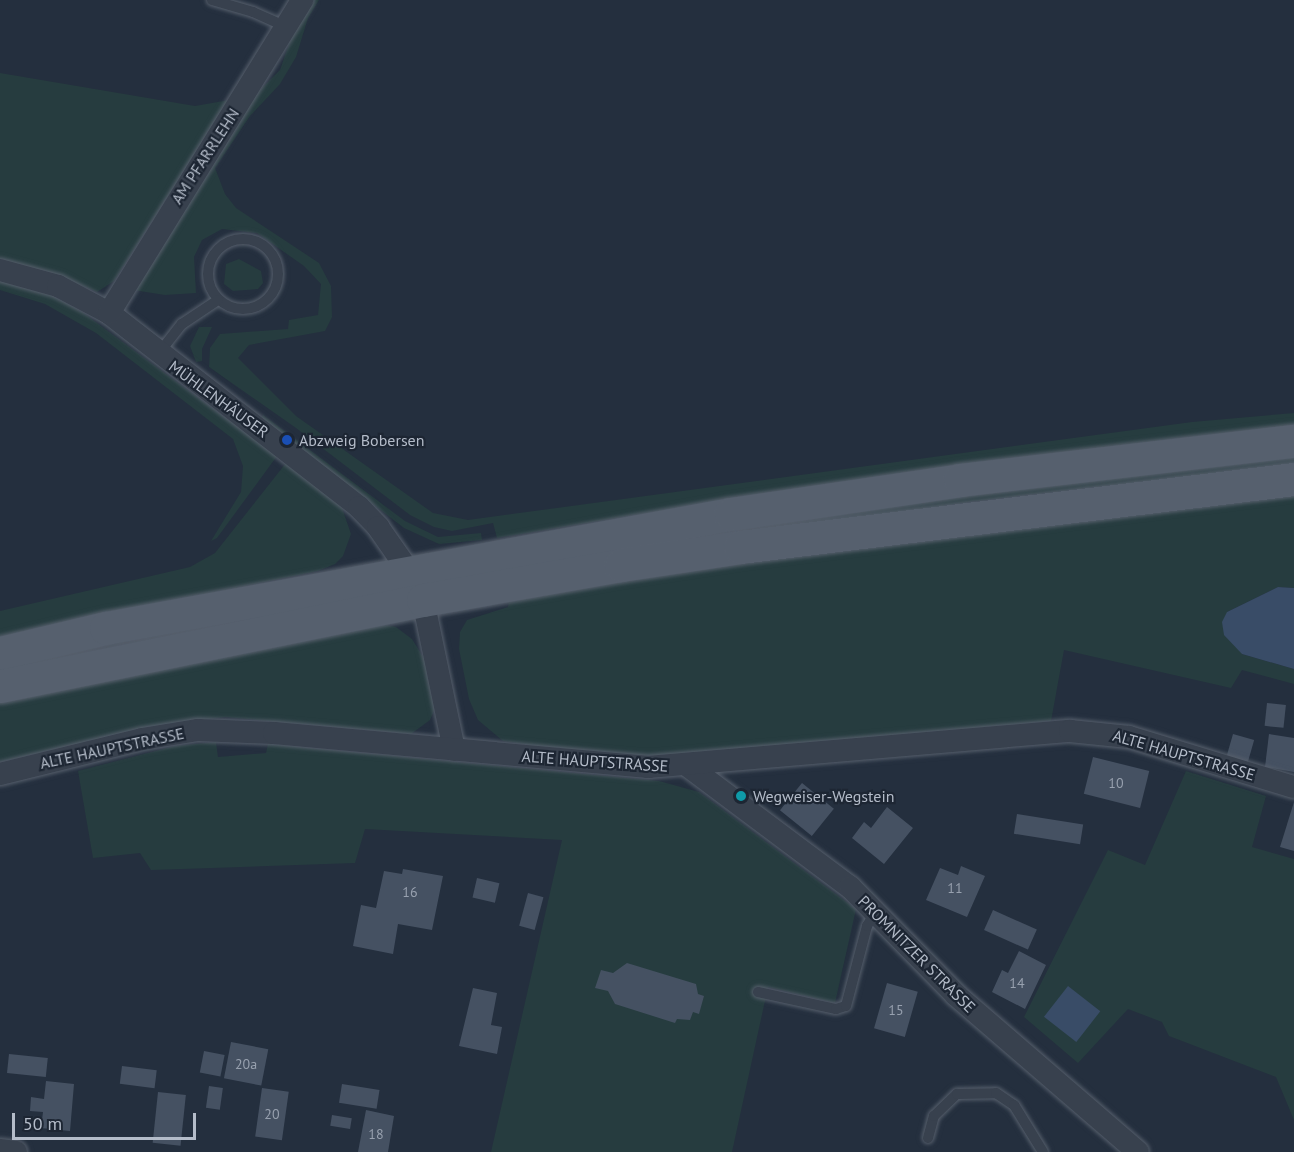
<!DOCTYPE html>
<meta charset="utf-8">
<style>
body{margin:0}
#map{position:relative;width:1294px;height:1152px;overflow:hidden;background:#242f3e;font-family:"PT Sans",sans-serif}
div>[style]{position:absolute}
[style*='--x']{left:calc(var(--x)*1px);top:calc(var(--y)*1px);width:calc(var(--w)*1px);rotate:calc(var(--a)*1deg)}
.green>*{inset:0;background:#263c3f}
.water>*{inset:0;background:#394c67;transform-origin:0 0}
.building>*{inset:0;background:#455162;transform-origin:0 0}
.roads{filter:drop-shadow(0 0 2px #565f6c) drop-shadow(0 0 2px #565f6c)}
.service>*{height:10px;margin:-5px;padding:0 5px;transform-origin:5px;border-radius:5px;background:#38414e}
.service>.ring{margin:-5px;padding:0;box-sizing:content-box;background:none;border:10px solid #38414e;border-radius:50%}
.minor>*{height:22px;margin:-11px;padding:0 11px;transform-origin:11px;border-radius:11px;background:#38414e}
.primary>*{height:33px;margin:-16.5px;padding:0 16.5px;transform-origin:16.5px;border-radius:16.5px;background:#56606e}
.dots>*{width:16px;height:16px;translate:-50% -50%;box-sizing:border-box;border:3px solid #1d2633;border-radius:50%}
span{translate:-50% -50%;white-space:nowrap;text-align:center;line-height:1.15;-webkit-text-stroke:4.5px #1d2633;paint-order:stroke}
.number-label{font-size:14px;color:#98a1af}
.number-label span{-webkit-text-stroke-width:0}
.street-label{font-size:16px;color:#b4bcc9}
.poi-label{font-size:16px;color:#b4bcc9}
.left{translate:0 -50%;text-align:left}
.scale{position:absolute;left:12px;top:1113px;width:184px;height:27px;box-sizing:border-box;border:3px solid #b4bcc9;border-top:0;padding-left:8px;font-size:18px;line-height:21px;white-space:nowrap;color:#b4bcc9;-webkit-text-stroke:4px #1d2633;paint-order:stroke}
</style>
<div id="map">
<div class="green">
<div style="clip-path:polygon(310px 0,319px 0,308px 18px,296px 57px,280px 84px,250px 116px,215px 168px,225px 194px,236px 208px,319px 263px,331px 286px,332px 317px,325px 331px,249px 345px,238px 358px,296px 416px,433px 513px,468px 520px,1192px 422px,1294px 413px,1294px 427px,726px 500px,497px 538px,493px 523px,452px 531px,434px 527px,410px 515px,296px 428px,209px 367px,210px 348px,220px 334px,288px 329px,289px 320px,318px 315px,321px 284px,304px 266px,257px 233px,222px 229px,202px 240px,194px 257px,196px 293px,165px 295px,133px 290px,252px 98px,280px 70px,296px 24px)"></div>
<div style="clip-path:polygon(0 73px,195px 106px,229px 100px,114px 281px,97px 292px,58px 275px,0 259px)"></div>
<div style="clip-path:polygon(239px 259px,261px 271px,263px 283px,258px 289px,233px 291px,224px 284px,226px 264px)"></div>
<div style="clip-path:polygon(0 281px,53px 296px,82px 312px,277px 456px,217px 538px,211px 541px,241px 492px,243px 466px,233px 439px,96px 333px,45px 304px,0 290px)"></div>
<div style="clip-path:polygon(199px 327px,212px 327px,202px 349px,202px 361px,196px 362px,190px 346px)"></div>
<div style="clip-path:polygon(263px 415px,405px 521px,438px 537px,481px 533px,482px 540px,439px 544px,404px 528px,261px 418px)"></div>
<div style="clip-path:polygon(1294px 456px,1294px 464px,969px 502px,504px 573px,734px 527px,967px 493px)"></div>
<div style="clip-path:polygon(286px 463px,342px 508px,351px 534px,343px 556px,335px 564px,318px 571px,0 637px,0 611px,190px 567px,215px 553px)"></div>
<div style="clip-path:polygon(1294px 491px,1294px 588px,1278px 587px,1227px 612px,1242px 654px,1294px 669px,1294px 684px,1242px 670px,1231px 688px,1064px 650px,1051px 721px,654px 756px,586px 754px,503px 741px,478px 720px,469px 699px,459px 649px,460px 632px,467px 620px,508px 607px,509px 599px,624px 578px)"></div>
<div style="clip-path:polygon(379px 624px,396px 627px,412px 639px,425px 660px,436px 699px,434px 711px,430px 720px,411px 734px,225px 717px,147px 727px,0 762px,0 703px)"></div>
<div style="clip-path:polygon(216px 742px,218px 757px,266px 753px,268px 744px,659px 781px,699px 792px,856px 909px,835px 1003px,768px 987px,732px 1152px,491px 1152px,562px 840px,365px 829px,355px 863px,151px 870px,140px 853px,93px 858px,78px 771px,175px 746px)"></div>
<div style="clip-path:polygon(1186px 771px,1266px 796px,1252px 847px,1294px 859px,1294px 1120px,1276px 1077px,1169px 1036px,1162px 1022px,1128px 1009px,1078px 1063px,1024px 1017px,1108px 850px,1145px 865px)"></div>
</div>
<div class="water">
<div style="clip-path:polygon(1278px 587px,1294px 588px,1294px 669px,1242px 654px,1224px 635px,1222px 622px,1227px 612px)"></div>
<div style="left:1068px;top:986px;width:41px;height:39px;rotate:38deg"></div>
</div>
<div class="building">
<div style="left:1267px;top:703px;width:19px;height:23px;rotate:6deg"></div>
<div style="left:1233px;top:734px;width:22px;height:23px;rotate:16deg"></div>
<div style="clip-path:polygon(1269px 734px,1294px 738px,1294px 772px,1265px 767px)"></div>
<div style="left:1093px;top:757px;width:58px;height:38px;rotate:14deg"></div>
<div style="left:802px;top:783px;width:41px;height:35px;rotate:39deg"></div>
<div style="clip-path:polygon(1294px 802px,1294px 851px,1280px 847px)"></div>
<div style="clip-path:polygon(887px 807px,913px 828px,884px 864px,852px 838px,864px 822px,871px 828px)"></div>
<div style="left:1017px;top:814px;width:67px;height:20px;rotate:9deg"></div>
<div style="clip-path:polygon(961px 866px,985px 876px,967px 917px,926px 900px,940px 868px,958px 875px)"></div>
<div style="clip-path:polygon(403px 869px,443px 876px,432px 930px,398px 924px,393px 954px,353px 946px,361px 905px,376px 908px,384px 871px,402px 874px)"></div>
<div style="left:477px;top:878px;width:23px;height:20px;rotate:13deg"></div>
<div style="left:528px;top:893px;width:16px;height:34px;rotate:15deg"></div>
<div style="left:993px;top:910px;width:48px;height:22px;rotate:24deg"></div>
<div style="clip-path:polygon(1019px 951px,1046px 965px,1025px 1009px,992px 992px,1002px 970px,1008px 973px)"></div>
<div style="clip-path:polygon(627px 963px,696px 984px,698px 994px,704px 996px,699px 1014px,693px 1012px,690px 1020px,677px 1019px,675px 1023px,615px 1004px,608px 991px,595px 988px,601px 970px,613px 973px)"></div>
<div style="left:887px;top:983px;width:32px;height:47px;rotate:16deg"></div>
<div style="clip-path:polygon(473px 988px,497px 993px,491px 1025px,502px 1027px,497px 1054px,459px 1046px)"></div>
<div style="left:231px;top:1042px;width:38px;height:37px;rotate:11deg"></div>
<div style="left:204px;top:1051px;width:21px;height:22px;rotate:11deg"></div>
<div style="left:9px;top:1054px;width:39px;height:19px;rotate:6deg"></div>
<div style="left:122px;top:1066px;width:35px;height:18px;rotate:7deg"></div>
<div style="clip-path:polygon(46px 1081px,74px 1084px,70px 1131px,41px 1128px,43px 1112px,30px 1111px,31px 1097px,44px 1099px)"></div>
<div style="left:342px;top:1084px;width:38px;height:19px;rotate:9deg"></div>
<div style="left:209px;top:1086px;width:14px;height:22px;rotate:8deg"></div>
<div style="left:262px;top:1088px;width:27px;height:49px;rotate:8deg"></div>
<div style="left:158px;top:1092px;width:28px;height:51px;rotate:6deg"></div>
<div style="clip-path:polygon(366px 1110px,394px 1116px,388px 1152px,358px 1152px)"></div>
<div style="left:332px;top:1115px;width:20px;height:11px;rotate:9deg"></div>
</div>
<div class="roads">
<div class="service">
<div style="--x:212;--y:0;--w:43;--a:16.3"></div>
<div style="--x:253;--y:12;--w:36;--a:24"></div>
<div class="ring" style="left:208px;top:239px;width:60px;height:60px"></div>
<div style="--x:159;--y:353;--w:37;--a:-52"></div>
<div style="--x:182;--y:324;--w:43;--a:-33.7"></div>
<div style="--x:758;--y:992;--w:80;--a:12.3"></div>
<div style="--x:836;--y:1009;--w:10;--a:-17"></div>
<div style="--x:846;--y:1006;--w:83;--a:-75.3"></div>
<div style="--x:867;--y:926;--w:17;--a:-59"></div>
<div style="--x:928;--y:1138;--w:23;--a:-75"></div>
<div style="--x:934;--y:1116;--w:32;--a:-44"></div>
<div style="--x:957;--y:1094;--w:39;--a:-1"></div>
<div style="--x:996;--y:1093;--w:22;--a:34"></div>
<div style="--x:1014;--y:1105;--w:55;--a:58.3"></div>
</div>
<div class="minor">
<div style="--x:0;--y:270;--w:60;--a:15.4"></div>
<div style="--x:58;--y:286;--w:58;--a:27.9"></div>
<div style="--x:109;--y:313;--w:316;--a:37.8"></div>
<div style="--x:359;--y:507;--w:28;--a:46"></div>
<div style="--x:378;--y:527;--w:52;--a:55.1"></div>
<div style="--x:408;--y:570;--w:34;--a:63"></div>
<div style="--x:423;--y:600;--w:153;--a:78.3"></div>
<div style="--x:109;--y:313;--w:368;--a:-58.3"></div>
<div style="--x:688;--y:766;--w:202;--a:36.8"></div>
<div style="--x:850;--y:887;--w:151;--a:45.5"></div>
<div style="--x:956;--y:995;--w:240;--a:40.8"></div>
<div style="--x:0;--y:774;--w:146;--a:-13.8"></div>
<div style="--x:142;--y:739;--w:57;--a:-9.1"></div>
<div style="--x:198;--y:730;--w:76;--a:2.3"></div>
<div style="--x:274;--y:733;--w:376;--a:5.2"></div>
<div style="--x:648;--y:767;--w:424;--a:-4.9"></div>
<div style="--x:1070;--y:731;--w:59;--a:5.8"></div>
<div style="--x:1129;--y:737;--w:172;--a:16.9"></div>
<div style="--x:0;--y:1150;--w:16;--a:7"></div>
</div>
<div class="primary">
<div style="--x:0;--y:653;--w:109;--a:-13.3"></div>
<div style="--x:106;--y:628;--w:635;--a:-10.34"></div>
<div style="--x:731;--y:514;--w:232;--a:-8.4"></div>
<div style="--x:960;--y:480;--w:336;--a:-6.7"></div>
<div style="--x:0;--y:686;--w:432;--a:-11.5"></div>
<div style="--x:423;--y:600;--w:201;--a:-10"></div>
<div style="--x:621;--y:565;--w:120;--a:-8.6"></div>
<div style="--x:740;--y:547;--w:558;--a:-7"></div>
</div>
</div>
<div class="dots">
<div style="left:287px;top:440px;background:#1a4fb4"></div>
<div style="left:741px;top:796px;background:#0f9aa8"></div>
</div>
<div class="number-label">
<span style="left:1116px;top:783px">10</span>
<span style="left:955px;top:888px">11</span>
<span style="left:410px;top:892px">16</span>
<span style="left:1017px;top:983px">14</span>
<span style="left:896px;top:1010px">15</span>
<span style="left:246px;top:1064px">20a</span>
<span style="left:272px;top:1114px">20</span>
<span style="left:376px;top:1134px">18</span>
</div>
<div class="street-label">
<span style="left:205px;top:156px;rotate:-57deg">AM PFARRLEHN</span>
<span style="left:219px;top:399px;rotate:36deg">MÜHLENHÄUSER</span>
<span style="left:112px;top:748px;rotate:-12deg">ALTE HAUPTSTRASSE</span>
<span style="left:1184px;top:755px;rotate:16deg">ALTE HAUPTSTRASSE</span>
<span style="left:595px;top:761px;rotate:4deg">ALTE HAUPTSTRASSE</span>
<span style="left:917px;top:954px;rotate:45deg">PROMNITZER STRASSE</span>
</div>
<div class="poi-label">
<span class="left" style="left:299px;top:440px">Abzweig Bobersen</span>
<span class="left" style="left:753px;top:796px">Wegweiser-Wegstein</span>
</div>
<div class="scale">50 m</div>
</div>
